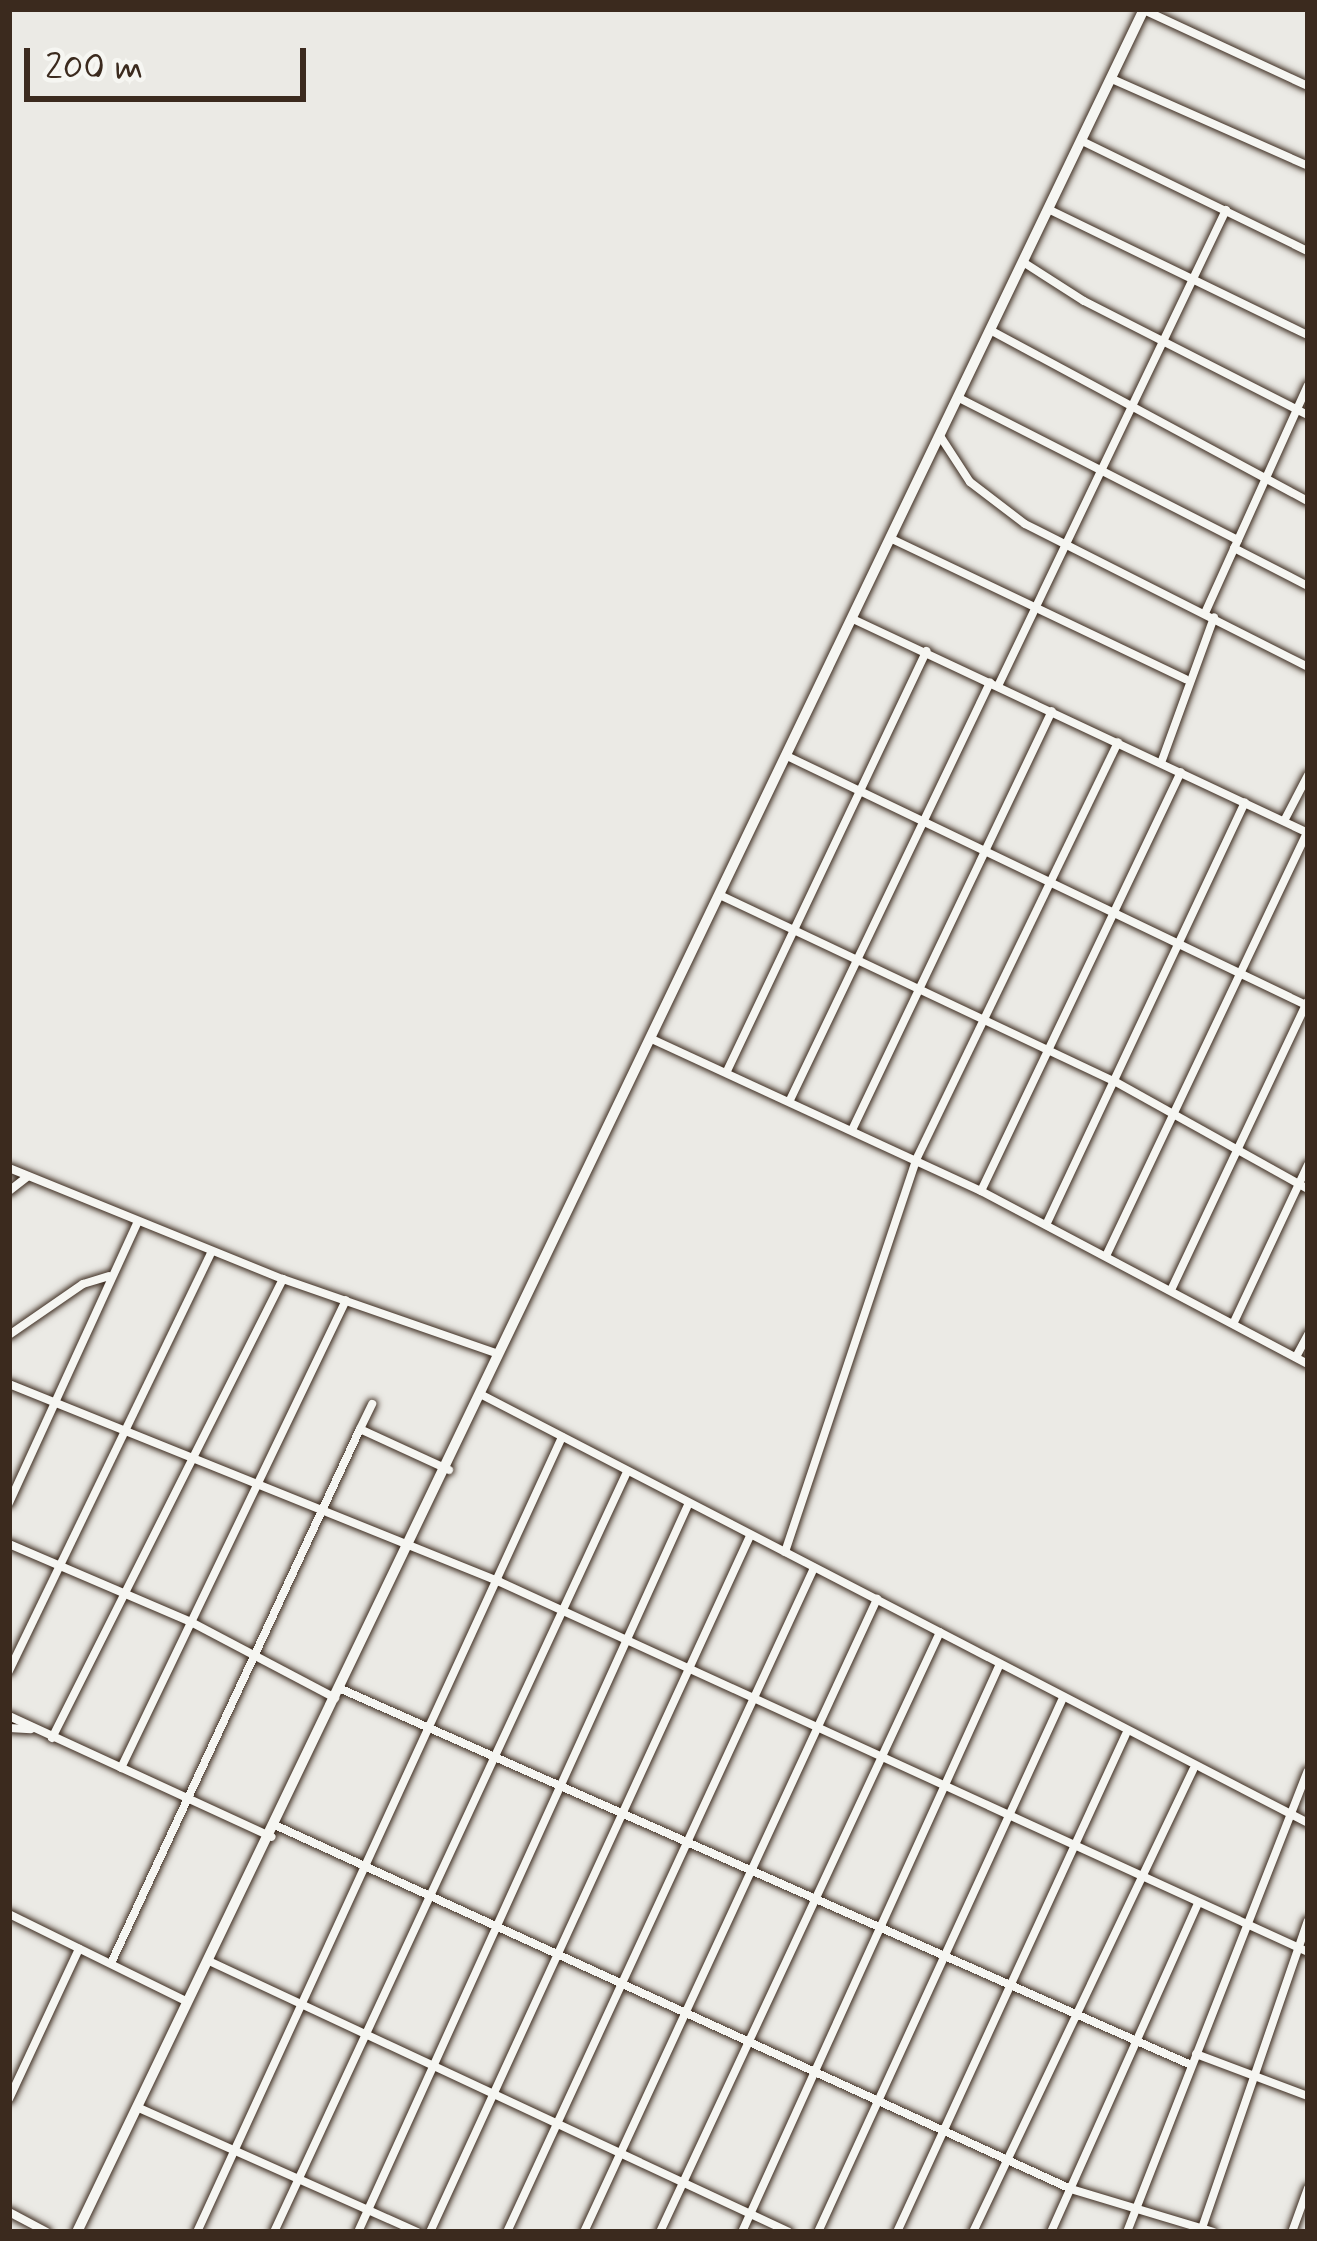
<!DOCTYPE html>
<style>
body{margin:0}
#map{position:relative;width:1317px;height:2241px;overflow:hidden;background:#ebeae5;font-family:Mynerve,sans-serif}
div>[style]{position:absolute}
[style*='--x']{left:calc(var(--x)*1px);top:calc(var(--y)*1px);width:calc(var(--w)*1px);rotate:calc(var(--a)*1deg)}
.roads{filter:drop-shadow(0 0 3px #3b2a1e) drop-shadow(0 0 3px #3b2a1e)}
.minor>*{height:8px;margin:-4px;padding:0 4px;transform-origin:4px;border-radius:4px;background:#f6f6f2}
.tertiary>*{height:10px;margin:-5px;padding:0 5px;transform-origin:5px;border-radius:5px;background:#f6f6f2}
span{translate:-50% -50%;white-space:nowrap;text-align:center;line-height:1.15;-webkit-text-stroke:9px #f6f6f2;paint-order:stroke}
.frame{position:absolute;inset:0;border:12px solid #3b2a1e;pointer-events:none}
.scale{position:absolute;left:24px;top:48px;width:282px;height:54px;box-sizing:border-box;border:6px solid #3b2a1e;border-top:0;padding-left:15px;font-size:36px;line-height:42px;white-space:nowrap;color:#3b2a1e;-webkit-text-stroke:9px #f6f6f2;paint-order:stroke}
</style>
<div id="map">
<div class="roads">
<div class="minor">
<div style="--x:1144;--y:10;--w:181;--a:24.9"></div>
<div style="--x:1112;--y:79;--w:214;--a:23.9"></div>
<div style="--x:1082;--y:141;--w:251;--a:26"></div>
<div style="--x:1048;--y:209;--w:289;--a:25.9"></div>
<div style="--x:1023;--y:262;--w:72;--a:32.6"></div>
<div style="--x:1084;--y:301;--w:251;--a:27"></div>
<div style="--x:990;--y:330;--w:361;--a:28.3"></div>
<div style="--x:959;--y:398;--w:313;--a:27"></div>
<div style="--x:940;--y:436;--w:55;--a:56.9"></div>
<div style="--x:970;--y:482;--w:69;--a:37.4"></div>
<div style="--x:1025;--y:524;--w:317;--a:26.8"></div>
<div style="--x:894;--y:540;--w:323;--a:25.5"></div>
<div style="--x:1234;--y:548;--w:83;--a:27.2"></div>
<div style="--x:1205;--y:613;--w:250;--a:-65.7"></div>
<div style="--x:855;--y:620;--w:501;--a:25.18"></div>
<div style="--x:998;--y:686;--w:528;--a:-64.41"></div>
<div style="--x:789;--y:757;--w:576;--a:25.63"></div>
<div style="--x:1161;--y:763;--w:155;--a:-70"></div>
<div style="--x:1284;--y:821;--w:52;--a:-62.4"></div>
<div style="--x:722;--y:896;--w:433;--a:25.3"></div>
<div style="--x:1114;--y:1081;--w:222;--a:29.1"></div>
<div style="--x:654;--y:1040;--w:360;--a:24.8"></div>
<div style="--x:981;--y:1191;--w:370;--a:27.9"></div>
<div style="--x:727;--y:1071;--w:465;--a:-64.6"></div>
<div style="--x:790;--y:1100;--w:463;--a:-64.4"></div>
<div style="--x:852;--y:1130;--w:464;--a:-64.5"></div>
<div style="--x:9;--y:1168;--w:296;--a:22.1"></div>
<div style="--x:283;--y:1279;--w:228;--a:19.2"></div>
<div style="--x:9;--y:1191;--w:24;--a:-38"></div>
<div style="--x:981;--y:1191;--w:464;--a:-64.5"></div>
<div style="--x:1046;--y:1225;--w:467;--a:-64.8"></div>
<div style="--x:1106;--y:1256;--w:468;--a:-64.6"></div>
<div style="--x:1172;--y:1288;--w:316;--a:-64.7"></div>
<div style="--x:1234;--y:1322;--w:174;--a:-64.8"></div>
<div style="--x:9;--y:1335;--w:90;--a:-34.6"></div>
<div style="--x:83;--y:1284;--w:27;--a:-17"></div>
<div style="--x:1296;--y:1357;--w:26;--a:-62"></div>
<div style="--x:9;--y:1384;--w:529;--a:21.96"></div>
<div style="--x:500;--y:1582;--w:889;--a:24.6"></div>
<div style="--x:484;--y:1396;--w:928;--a:27.39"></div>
<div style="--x:360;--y:1429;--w:28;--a:-64"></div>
<div style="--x:9;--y:1503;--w:307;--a:-65.4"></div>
<div style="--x:9;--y:1544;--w:198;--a:23.2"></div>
<div style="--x:191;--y:1622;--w:163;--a:27.8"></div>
<div style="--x:785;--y:1552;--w:413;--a:-71.5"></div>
<div style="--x:916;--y:1160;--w:464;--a:-64.2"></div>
<div style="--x:9;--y:1671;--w:466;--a:-64.2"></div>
<div style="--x:341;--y:1689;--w:929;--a:23.86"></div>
<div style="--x:9;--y:1716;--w:289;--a:24.7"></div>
<div style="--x:9;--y:1728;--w:22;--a:3"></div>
<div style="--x:52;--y:1738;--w:514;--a:-63.29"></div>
<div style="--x:121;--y:1768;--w:519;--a:-64.32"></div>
<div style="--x:277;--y:1826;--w:873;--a:24.57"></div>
<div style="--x:1071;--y:2189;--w:148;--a:16.8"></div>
<div style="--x:9;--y:1914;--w:199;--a:26.2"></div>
<div style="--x:112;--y:1961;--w:587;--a:-65.01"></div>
<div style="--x:360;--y:1429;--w:98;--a:24.7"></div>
<div style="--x:209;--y:1961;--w:640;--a:25.04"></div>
<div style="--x:1196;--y:2054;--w:120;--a:20.6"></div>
<div style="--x:9;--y:2099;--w:166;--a:-65"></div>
<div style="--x:139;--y:2108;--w:305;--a:24"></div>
<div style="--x:9;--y:2212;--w:43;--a:27.8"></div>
<div style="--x:1201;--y:2231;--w:328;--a:-71"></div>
<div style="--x:197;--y:2232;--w:875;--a:-65.34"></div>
<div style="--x:274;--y:2232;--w:838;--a:-65.09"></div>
<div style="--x:358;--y:2232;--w:798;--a:-65.59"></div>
<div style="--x:430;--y:2232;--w:766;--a:-65.31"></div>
<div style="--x:507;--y:2232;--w:732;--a:-65.19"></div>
<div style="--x:584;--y:2232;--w:698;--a:-65.16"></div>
<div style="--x:660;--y:2232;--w:662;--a:-64.98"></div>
<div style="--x:742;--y:2232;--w:622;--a:-65.58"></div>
<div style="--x:818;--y:2232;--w:585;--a:-65.36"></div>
<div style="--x:897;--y:2232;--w:548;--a:-65.31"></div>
<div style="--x:973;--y:2232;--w:512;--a:-64.54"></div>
<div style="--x:1051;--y:2232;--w:360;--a:-65.9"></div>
<div style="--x:1127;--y:2232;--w:495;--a:-68.6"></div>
<div style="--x:1292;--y:2232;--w:47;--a:-70"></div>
</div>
<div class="tertiary">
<div style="--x:77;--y:2232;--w:2466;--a:-64.36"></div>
</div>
</div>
<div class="frame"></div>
<div class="scale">200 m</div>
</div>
